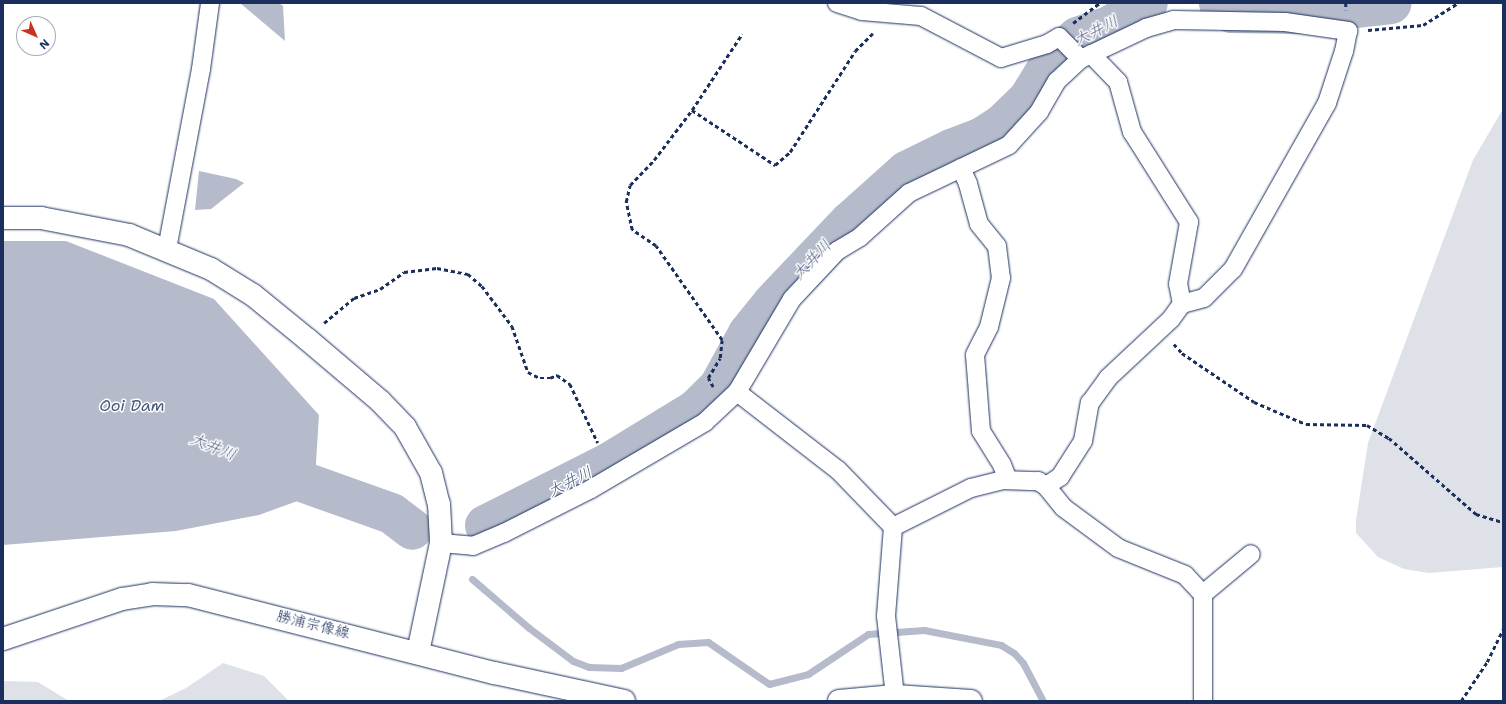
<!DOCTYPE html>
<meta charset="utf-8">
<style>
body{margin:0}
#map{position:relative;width:1506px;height:704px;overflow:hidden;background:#fff;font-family:"Shantell Sans","Klee One",sans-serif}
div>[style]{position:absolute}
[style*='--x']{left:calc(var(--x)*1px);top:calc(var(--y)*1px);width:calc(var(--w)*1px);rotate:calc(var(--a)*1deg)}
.green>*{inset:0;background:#dee1e7}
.water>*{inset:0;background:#b5bbca}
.stream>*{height:7px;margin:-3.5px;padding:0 3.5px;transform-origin:3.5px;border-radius:3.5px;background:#b5bbca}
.river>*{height:41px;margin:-20.5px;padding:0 20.5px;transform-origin:20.5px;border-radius:20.5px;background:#b5bbca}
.path>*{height:2.5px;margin-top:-1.25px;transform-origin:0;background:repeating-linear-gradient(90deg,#1b2f5e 0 4px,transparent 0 7px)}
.roads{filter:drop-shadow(0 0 1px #1b2f5e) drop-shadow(0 0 1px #1b2f5e)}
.street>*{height:18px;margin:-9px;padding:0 9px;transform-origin:9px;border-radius:9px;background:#fff}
.secondary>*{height:22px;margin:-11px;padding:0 11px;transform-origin:11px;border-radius:11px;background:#fff}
span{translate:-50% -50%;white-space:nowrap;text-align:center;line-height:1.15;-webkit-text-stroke:3px #fff;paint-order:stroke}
.street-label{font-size:15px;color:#1b2f5e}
.water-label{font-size:16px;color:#49597e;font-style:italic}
.frame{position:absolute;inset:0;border:4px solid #1b2f5e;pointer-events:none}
.north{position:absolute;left:16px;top:16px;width:40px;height:40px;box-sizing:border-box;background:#fff;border:1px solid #a4acbf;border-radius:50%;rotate:135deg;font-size:11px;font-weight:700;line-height:16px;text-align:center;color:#1b2f5e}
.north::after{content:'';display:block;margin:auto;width:14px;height:18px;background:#c8321e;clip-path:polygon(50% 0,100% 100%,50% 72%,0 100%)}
</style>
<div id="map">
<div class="green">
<div style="clip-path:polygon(1503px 109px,1503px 567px,1429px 573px,1404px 569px,1378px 557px,1356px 533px,1356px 520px,1368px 443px,1473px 160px)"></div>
<div style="clip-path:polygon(223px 663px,264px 676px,289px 701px,159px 701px,186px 688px)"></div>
<div style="clip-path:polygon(3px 681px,38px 682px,69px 701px,3px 701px)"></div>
</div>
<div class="water">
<div style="clip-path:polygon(240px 3px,279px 3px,283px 6px,285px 41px)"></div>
<div style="clip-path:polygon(199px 171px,236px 179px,244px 183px,211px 209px,195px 210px)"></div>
<div style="clip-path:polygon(3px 241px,66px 241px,214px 299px,319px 415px,314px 495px,259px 515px,176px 531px,3px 545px)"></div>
</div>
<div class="stream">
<div style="--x:472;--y:579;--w:75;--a:40.7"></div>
<div style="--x:529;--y:628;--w:55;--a:36.9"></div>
<div style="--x:573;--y:661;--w:17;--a:21"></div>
<div style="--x:589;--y:667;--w:32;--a:2"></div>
<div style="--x:621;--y:668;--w:62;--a:-22.8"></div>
<div style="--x:678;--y:644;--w:30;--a:-4"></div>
<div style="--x:708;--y:642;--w:74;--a:34.5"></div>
<div style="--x:769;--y:684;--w:40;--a:-14.4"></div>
<div style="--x:808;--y:674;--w:72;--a:-33.7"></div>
<div style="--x:868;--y:634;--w:56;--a:-4.1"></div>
<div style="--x:924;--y:630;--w:78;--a:11"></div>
<div style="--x:1001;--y:645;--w:15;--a:32"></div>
<div style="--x:1014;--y:653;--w:13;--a:48"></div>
<div style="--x:1023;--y:663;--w:43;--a:62.2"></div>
</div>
<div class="river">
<div style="--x:1219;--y:3;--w:15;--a:37"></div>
<div style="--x:1231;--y:12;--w:69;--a:0.8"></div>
<div style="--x:1300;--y:13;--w:91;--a:-6.3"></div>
<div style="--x:262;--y:467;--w:137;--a:19.6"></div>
<div style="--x:391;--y:513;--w:26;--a:37"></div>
<div style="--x:485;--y:525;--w:138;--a:-26.8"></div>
<div style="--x:608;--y:463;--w:103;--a:-31.5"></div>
<div style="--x:696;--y:409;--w:33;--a:-45"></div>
<div style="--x:719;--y:386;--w:60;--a:-61.3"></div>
<div style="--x:748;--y:333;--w:38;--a:-51"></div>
<div style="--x:772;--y:303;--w:112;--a:-46.5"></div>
<div style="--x:849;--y:222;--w:76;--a:-41.8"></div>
<div style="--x:906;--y:171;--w:50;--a:-26.1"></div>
<div style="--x:951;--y:149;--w:33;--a:-21"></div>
<div style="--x:982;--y:137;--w:24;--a:-33"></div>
<div style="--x:1002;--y:124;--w:36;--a:-44"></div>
<div style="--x:1028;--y:99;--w:48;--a:-58.6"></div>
<div style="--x:1053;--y:58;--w:32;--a:-41"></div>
<div style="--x:1077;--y:37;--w:34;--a:-19"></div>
<div style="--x:1109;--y:26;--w:44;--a:-31.2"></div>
</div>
<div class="path">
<div style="--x:1346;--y:3;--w:7;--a:90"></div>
<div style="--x:1073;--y:23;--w:34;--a:-37"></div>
<div style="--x:1368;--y:30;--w:55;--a:-5.2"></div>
<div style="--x:1423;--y:25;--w:41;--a:-32.2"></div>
<div style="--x:692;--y:110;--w:100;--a:33.5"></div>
<div style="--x:775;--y:165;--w:20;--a:-41"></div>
<div style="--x:790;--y:152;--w:120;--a:-57.2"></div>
<div style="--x:855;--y:51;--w:25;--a:-45"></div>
<div style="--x:324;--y:323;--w:39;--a:-40"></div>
<div style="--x:354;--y:298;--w:28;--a:-19"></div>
<div style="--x:380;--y:289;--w:29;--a:-35"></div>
<div style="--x:404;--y:272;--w:33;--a:-7"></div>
<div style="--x:437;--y:268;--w:32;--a:11"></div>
<div style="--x:468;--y:274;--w:18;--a:41"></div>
<div style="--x:482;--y:286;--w:50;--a:53.1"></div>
<div style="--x:512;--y:326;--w:49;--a:70.8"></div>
<div style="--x:528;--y:372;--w:13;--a:27"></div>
<div style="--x:540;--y:378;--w:10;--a:0"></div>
<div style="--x:550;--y:378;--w:8;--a:-23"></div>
<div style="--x:557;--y:375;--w:16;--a:35"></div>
<div style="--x:570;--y:384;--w:65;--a:64.6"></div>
<div style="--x:1174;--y:344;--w:12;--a:48"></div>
<div style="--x:1182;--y:353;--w:87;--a:34.2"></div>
<div style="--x:1254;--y:402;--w:56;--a:22.9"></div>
<div style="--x:1306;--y:424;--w:61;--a:0.9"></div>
<div style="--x:1367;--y:425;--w:26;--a:31"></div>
<div style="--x:1389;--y:438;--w:116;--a:41.1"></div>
<div style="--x:1476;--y:514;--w:28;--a:17"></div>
<div style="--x:713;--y:387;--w:10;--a:-119"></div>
<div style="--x:708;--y:378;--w:23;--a:-59"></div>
<div style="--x:720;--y:358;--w:18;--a:-84"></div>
<div style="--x:722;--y:340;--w:115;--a:-125.1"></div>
<div style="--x:656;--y:246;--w:29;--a:-146"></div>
<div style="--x:632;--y:230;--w:29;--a:-102"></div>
<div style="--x:626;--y:202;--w:17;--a:-77"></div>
<div style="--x:630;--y:185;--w:35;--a:-46"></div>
<div style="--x:654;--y:160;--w:63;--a:-52.8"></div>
<div style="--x:692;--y:110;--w:91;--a:-56.7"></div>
<div style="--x:1461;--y:701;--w:47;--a:-56.3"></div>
<div style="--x:1487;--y:662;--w:37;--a:-64"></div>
</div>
<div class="roads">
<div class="street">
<div style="--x:837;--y:3;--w:26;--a:18"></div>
<div style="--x:862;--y:11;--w:59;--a:4.8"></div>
<div style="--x:921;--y:16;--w:90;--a:27.7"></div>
<div style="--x:1001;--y:58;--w:48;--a:-16.9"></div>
<div style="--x:1047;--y:44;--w:14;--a:-30"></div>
<div style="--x:1059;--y:37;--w:31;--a:45"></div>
<div style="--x:961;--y:168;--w:17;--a:66"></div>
<div style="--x:968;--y:184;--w:41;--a:74.6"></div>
<div style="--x:979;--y:224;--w:28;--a:51"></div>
<div style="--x:997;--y:246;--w:32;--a:83"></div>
<div style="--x:1001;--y:278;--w:50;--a:103.8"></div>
<div style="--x:989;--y:327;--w:31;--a:117"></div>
<div style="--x:975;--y:355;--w:76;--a:85.5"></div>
<div style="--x:981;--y:431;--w:40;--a:58"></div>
<div style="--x:1002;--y:465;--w:16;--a:68"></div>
<div style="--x:167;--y:249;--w:183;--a:-79.3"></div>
<div style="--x:201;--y:69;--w:67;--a:-82.2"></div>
<div style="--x:737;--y:392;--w:128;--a:37.7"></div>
<div style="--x:838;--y:470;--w:79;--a:46"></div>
<div style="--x:893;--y:527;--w:89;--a:94.5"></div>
<div style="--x:886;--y:616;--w:81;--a:83.6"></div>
<div style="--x:1046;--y:486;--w:17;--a:-33"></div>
<div style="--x:1060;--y:477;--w:43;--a:-57.4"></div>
<div style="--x:1083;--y:441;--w:39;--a:-80"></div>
<div style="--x:1090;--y:403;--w:31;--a:-54"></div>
<div style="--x:1108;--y:378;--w:86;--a:-43.1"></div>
<div style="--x:1171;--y:319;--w:19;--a:-54"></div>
<div style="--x:1182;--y:304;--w:20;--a:-101"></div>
<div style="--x:1178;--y:284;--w:63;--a:-79.9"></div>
<div style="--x:1189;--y:222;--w:107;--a:-122.3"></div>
<div style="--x:1132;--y:132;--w:52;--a:-105.6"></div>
<div style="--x:1118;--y:82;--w:39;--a:-134"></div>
<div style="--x:893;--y:527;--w:87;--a:-26.6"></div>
<div style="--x:971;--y:488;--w:32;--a:-14"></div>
<div style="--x:1002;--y:480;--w:36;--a:2"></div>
<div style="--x:1038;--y:481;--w:9;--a:32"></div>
<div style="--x:1046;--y:486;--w:28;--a:51"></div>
<div style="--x:1064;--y:508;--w:67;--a:36.5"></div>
<div style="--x:1118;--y:548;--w:72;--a:21.9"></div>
<div style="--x:1185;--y:575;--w:26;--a:47"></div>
<div style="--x:1203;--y:594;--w:107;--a:90"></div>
<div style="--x:441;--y:543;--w:32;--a:5"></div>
<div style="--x:473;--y:546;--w:34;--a:-23"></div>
<div style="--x:504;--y:533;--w:97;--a:-26.8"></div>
<div style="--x:591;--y:489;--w:132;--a:-30.4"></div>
<div style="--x:705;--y:422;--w:44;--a:-43.2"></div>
<div style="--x:737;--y:392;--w:108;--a:-59.4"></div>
<div style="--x:792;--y:299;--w:66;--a:-46.8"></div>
<div style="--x:837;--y:251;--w:27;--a:-31"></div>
<div style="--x:860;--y:237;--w:66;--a:-41.9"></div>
<div style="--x:909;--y:193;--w:111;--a:-25.6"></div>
<div style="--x:1009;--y:145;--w:45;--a:-47.7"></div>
<div style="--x:1039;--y:112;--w:36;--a:-60"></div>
<div style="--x:1057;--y:81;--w:33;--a:-43"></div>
<div style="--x:1081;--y:59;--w:72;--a:-25.5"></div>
<div style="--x:1146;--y:28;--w:29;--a:-16"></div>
<div style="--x:1174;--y:20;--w:111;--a:1"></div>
<div style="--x:1285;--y:22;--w:64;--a:8.1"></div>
<div style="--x:1348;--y:31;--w:20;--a:101"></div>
<div style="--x:1344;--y:51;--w:55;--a:108.1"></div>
<div style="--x:1327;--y:103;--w:191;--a:119.5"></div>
<div style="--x:1233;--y:269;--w:41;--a:135"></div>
<div style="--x:1204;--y:298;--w:23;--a:165"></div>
<div style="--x:1203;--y:594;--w:62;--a:-39.8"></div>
</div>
<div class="secondary">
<div style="--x:3;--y:218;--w:38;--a:0"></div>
<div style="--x:41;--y:218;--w:90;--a:10.9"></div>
<div style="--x:129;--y:235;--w:89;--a:22.5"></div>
<div style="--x:211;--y:269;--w:49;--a:31.8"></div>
<div style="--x:253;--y:295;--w:70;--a:39.2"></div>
<div style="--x:307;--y:339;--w:96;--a:40.3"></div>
<div style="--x:380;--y:401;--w:36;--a:46"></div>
<div style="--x:405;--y:427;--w:53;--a:60.5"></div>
<div style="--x:431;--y:473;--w:32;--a:76"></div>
<div style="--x:439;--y:504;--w:39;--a:87"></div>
<div style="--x:441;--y:543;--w:111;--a:101.9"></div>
<div style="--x:3;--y:639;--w:126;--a:-18.6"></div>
<div style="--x:122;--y:599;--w:30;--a:-9"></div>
<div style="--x:152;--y:594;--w:36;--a:2"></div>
<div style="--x:188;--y:595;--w:317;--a:14.3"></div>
<div style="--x:495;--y:673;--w:132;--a:12.2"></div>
<div style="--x:839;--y:701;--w:56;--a:-5.1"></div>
<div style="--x:895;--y:696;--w:76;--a:3.8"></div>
</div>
</div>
<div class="street-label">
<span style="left:313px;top:625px;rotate:14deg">勝浦宗像線</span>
</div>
<div class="water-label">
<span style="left:1096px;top:31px;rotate:-27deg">大井川</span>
<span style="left:812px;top:260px;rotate:-47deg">大井川</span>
<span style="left:132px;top:406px">Ooi Dam</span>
<span style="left:213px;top:447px;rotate:22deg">大井川</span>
<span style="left:570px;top:482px;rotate:-27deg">大井川</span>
</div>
<div class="frame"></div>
<div class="north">N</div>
</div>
